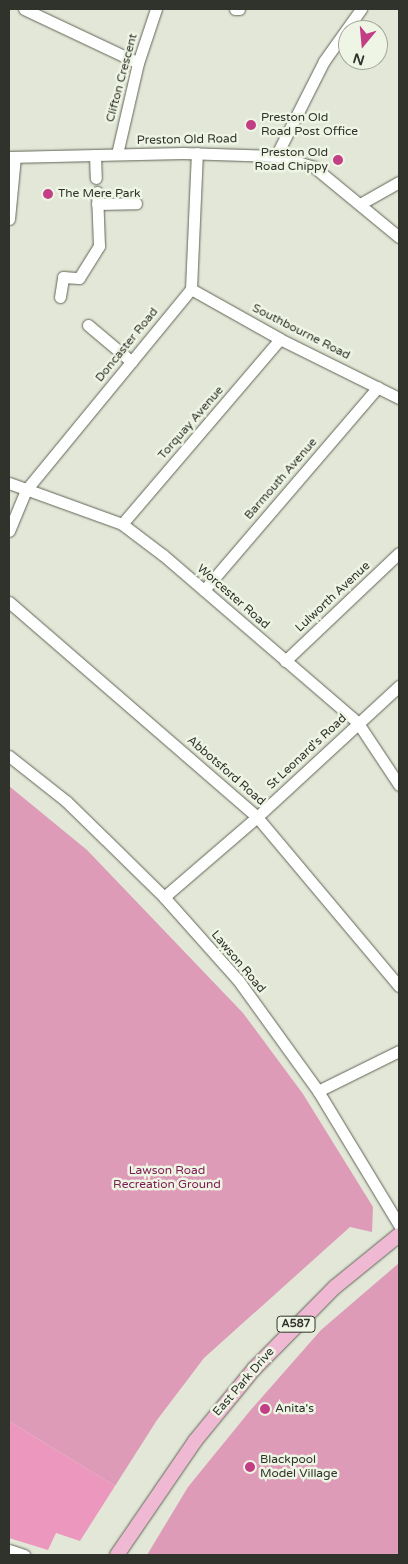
<!DOCTYPE html>
<style>
body{margin:0}
#map{position:relative;width:408px;height:1564px;overflow:hidden;background:#e2e7d7;font-family:"Varela Round",sans-serif}
div>[style]{position:absolute}
[style*='--x']{left:calc(var(--x)*1px);top:calc(var(--y)*1px);width:calc(var(--w)*1px);rotate:calc(var(--a)*1deg)}
.green>*{inset:0;background:#dd9bb8}
.forest>*{inset:0;background:#ec98be}
.roads{filter:drop-shadow(0 0 1px #606556) drop-shadow(0 0 1px #606556)}
.minor>*{height:11px;margin:-5.5px;padding:0 5.5px;transform-origin:5.5px;border-radius:5.5px;background:#fff}
.major>*{height:14px;margin:-7px;padding:0 7px;transform-origin:7px;border-radius:7px;background:#f0b9d3}
.dots>*{width:14px;height:14px;translate:-50% -50%;box-sizing:border-box;border:2px solid #eff5e4;border-radius:50%}
span{translate:-50% -50%;white-space:nowrap;text-align:center;line-height:1.15;-webkit-text-stroke:5px #eff5e4;paint-order:stroke}
.shield-label span{padding:1px 4px;background:#eff5e4;border:1px solid;border-radius:4px;-webkit-text-stroke-width:0}
.shield-label{font-size:11px;color:#30322c;font-weight:700}
.street-label{font-size:12px;color:#30322c}
.poi-label{font-size:12px;color:#30322c}
.left{translate:0 -50%;text-align:left}
.right{translate:-100% -50%;text-align:right}
.park-label{font-size:12px;color:#7d1c52}
.frame{position:absolute;inset:0;border:10px solid #30322c;pointer-events:none}
.north{position:absolute;left:338px;top:20px;width:50px;height:50px;box-sizing:border-box;background:#eff5e4;border:1px solid #a3a79a;border-radius:50%;rotate:197deg;font-size:14px;font-weight:700;line-height:20px;text-align:center;color:#30322c}
.north::after{content:'';display:block;margin:auto;width:18px;height:22px;background:#c23f86;clip-path:polygon(50% 0,100% 100%,50% 72%,0 100%)}
</style>
<div id="map">
<div class="green">
<div style="clip-path:polygon(9px 786px,87px 850px,243px 1013px,303px 1094px,373px 1207px,372px 1232px,350px 1227px,204px 1358px,157px 1420px,115px 1486px,9px 1421px)"></div>
<div style="clip-path:polygon(399px 1263px,399px 1555px,147px 1555px,188px 1487px,249px 1412px,321px 1330px)"></div>
</div>
<div class="forest">
<div style="clip-path:polygon(9px 1421px,115px 1486px,80px 1541px,56px 1533px,48px 1550px,9px 1538px)"></div>
</div>
<div class="roads">
<div class="minor">
<div style="--x:24;--y:9;--w:126;--a:25.3"></div>
<div style="--x:235;--y:9;--w:4;--a:0"></div>
<div style="--x:117;--y:154;--w:93;--a:-77"></div>
<div style="--x:138;--y:63;--w:57;--a:-71.6"></div>
<div style="--x:95;--y:155;--w:23;--a:88"></div>
<div style="--x:276;--y:156;--w:106;--a:-63.2"></div>
<div style="--x:324;--y:61;--w:64;--a:-54.6"></div>
<div style="--x:9;--y:157;--w:174;--a:-1.3"></div>
<div style="--x:183;--y:153;--w:93;--a:1.8"></div>
<div style="--x:276;--y:156;--w:40;--a:16"></div>
<div style="--x:314;--y:167;--w:110;--a:39.5"></div>
<div style="--x:97;--y:204;--w:39;--a:-1"></div>
<div style="--x:360;--y:204;--w:45;--a:-29.4"></div>
<div style="--x:9;--y:219;--w:62;--a:-84.5"></div>
<div style="--x:191;--y:289;--w:102;--a:29.3"></div>
<div style="--x:280;--y:339;--w:133;--a:26.4"></div>
<div style="--x:60;--y:297;--w:20;--a:-81"></div>
<div style="--x:63;--y:277;--w:16;--a:4"></div>
<div style="--x:79;--y:278;--w:38;--a:-58"></div>
<div style="--x:99;--y:246;--w:54;--a:-92.1"></div>
<div style="--x:88;--y:325;--w:57;--a:40.1"></div>
<div style="--x:9;--y:483;--w:120;--a:19.9"></div>
<div style="--x:122;--y:524;--w:51;--a:37.1"></div>
<div style="--x:163;--y:555;--w:257;--a:40.7"></div>
<div style="--x:358;--y:723;--w:74;--a:56.5"></div>
<div style="--x:122;--y:524;--w:243;--a:-49.5"></div>
<div style="--x:9;--y:531;--w:44;--a:-67.5"></div>
<div style="--x:26;--y:490;--w:260;--a:-50.6"></div>
<div style="--x:191;--y:289;--w:136;--a:-87.5"></div>
<div style="--x:204;--y:590;--w:267;--a:-49.4"></div>
<div style="--x:9;--y:602;--w:328;--a:40.9"></div>
<div style="--x:257;--y:817;--w:221;--a:50"></div>
<div style="--x:285;--y:661;--w:157;--a:-43.5"></div>
<div style="--x:9;--y:756;--w:73;--a:38.3"></div>
<div style="--x:66;--y:801;--w:54;--a:44.3"></div>
<div style="--x:105;--y:839;--w:83;--a:44.5"></div>
<div style="--x:164;--y:897;--w:111;--a:48.3"></div>
<div style="--x:238;--y:980;--w:137;--a:54.2"></div>
<div style="--x:318;--y:1091;--w:157;--a:58.8"></div>
<div style="--x:164;--y:897;--w:123;--a:-40.7"></div>
<div style="--x:257;--y:817;--w:193;--a:-42.7"></div>
<div style="--x:318;--y:1091;--w:90;--a:-26.3"></div>
<div style="--x:9;--y:1550;--w:16;--a:18"></div>
</div>
<div class="major">
<div style="--x:117;--y:1555;--w:138;--a:-55.6"></div>
<div style="--x:195;--y:1441;--w:93;--a:-50.7"></div>
<div style="--x:254;--y:1369;--w:115;--a:-45.4"></div>
<div style="--x:335;--y:1287;--w:82;--a:-39.1"></div>
</div>
</div>
<div class="dots">
<div style="left:251px;top:125px;background:#c23f86"></div>
<div style="left:338px;top:160px;background:#c23f86"></div>
<div style="left:48px;top:194px;background:#c23f86"></div>
<div style="left:265px;top:1409px;background:#c23f86"></div>
<div style="left:250px;top:1467px;background:#c23f86"></div>
</div>
<div class="shield-label">
<span style="left:296px;top:1324px">A587</span>
</div>
<div class="street-label">
<span style="left:122px;top:78px;rotate:-75deg">Clifton Crescent</span>
<span style="left:187px;top:140px;rotate:-1deg">Preston Old Road</span>
<span style="left:301px;top:332px;rotate:27deg">Southbourne Road</span>
<span style="left:127px;top:345px;rotate:-51deg">Doncaster Road</span>
<span style="left:191px;top:423px;rotate:-49deg">Torquay Avenue</span>
<span style="left:281px;top:479px;rotate:-49deg">Barmouth Avenue</span>
<span style="left:233px;top:597px;rotate:41deg">Worcester Road</span>
<span style="left:333px;top:597px;rotate:-43deg">Lulworth Avenue</span>
<span style="left:307px;top:752px;rotate:-43deg">St Leonard's Road</span>
<span style="left:226px;top:771px;rotate:41deg">Abbotsford Road</span>
<span style="left:238px;top:962px;rotate:50deg">Lawson Road</span>
<span style="left:244px;top:1382px;rotate:-49deg">East Park Drive</span>
</div>
<div class="poi-label">
<span class="left" style="left:261px;top:125px">Preston Old<br>Road Post Office</span>
<span class="right" style="left:328px;top:160px">Preston Old<br>Road Chippy</span>
<span class="left" style="left:58px;top:194px">The Mere Park</span>
<span class="left" style="left:275px;top:1409px">Anita's</span>
<span class="left" style="left:260px;top:1467px">Blackpool<br>Model Village</span>
</div>
<div class="park-label">
<span style="left:167px;top:1178px">Lawson Road<br>Recreation Ground</span>
</div>
<div class="frame"></div>
<div class="north">N</div>
</div>
